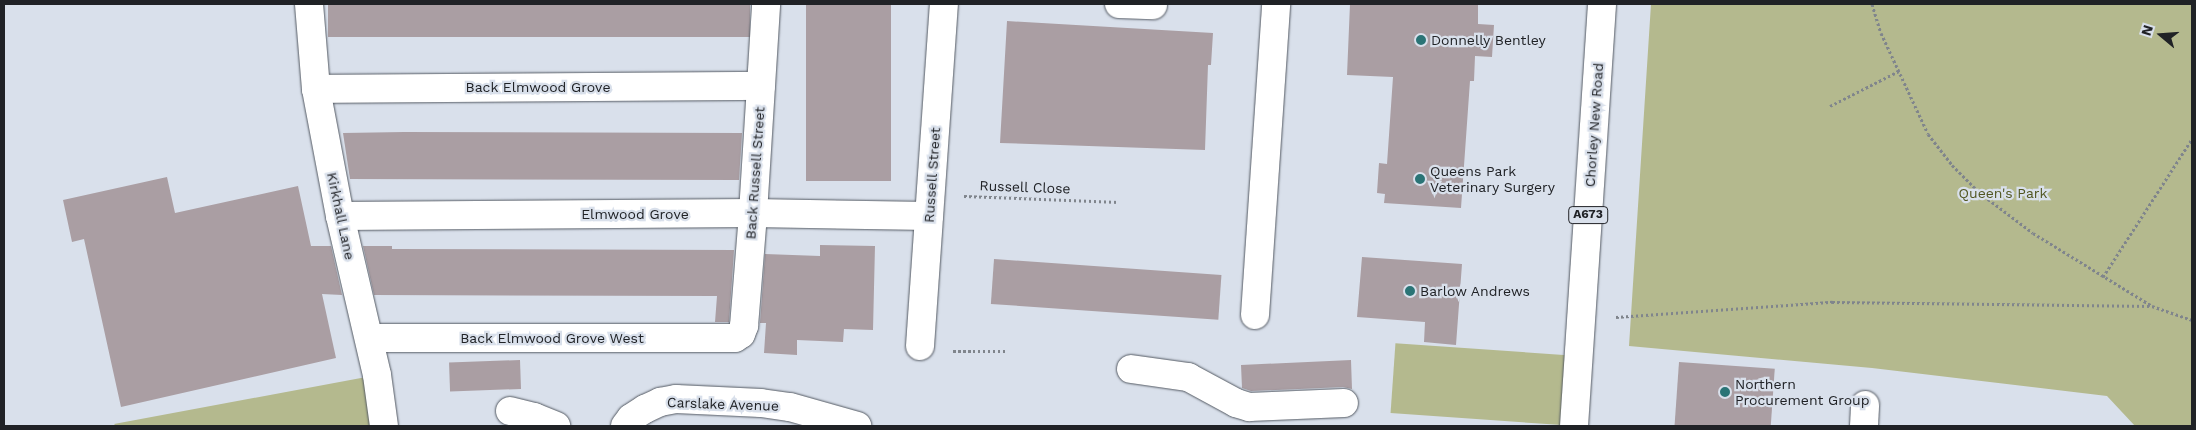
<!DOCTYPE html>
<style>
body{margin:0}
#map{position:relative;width:2196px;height:430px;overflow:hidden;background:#d9e0eb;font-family:"Work Sans",sans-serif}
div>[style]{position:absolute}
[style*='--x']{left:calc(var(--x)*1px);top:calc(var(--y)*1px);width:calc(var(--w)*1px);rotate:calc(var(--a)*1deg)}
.green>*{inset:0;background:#b4b98e;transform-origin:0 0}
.building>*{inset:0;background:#aa9ea3;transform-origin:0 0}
.path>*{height:3px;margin-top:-1.5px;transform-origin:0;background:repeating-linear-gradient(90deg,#80858c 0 2.5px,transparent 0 5px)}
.roads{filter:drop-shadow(0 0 1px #545a63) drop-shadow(0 0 1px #545a63)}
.minor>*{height:28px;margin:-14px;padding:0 14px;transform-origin:14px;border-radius:14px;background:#fff}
.major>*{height:28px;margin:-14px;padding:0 14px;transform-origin:14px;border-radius:14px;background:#fff}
.dots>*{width:14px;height:14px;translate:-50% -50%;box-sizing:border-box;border:2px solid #d9e0eb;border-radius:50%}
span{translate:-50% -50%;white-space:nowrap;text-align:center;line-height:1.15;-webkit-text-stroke:4.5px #d9e0eb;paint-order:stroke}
.shield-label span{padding:1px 4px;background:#d9e0eb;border:1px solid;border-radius:4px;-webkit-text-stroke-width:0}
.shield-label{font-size:12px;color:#202226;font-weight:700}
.poi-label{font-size:14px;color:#202226}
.left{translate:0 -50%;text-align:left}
.street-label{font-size:14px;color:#202226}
.park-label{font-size:14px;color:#515621}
.frame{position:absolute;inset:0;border:5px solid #202226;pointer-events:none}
.north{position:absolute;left:2136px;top:10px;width:50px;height:50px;-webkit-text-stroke:4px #d9e0eb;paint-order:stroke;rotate:288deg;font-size:14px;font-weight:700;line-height:20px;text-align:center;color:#202226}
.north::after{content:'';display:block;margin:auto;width:18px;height:22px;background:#202226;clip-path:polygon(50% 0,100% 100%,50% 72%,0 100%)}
</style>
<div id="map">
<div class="green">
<div style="clip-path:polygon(1651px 4px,2192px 4px,2192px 426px,2135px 426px,2107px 396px,1872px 368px,1629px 346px)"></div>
<div style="left:1578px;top:356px;width:70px;height:183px;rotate:94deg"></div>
<div style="clip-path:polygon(377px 375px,383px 426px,116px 426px,114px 424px)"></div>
</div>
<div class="building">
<div style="left:328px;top:4px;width:422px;height:33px"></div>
<div style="left:806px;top:4px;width:85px;height:177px"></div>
<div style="clip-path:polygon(1350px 4px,1478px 4px,1478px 24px,1494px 25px,1492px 57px,1475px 56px,1474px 81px,1470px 81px,1461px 208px,1384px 203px,1385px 194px,1377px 193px,1379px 163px,1387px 164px,1393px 77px,1347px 75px)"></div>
<div style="clip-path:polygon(1007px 21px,1213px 33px,1211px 65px,1208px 65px,1205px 150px,1000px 143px)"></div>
<div style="clip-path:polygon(343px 133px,404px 132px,742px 133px,739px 180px,350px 179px)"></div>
<div style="clip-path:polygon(167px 177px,175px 213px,298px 186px,311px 246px,331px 246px,342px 295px,322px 294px,336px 358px,121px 407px,84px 239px,72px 242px,63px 200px)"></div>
<div style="clip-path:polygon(820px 245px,875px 246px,873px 330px,844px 329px,843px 342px,797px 340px,797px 355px,764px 353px,766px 323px,760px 323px,765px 254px,820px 256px)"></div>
<div style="clip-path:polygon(363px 246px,392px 246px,392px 249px,734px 250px,729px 322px,715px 322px,717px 296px,374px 295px)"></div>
<div style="clip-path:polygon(1362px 257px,1462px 264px,1456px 345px,1424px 342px,1425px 322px,1357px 317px)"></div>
<div style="left:994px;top:259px;width:228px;height:45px;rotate:4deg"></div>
<div style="left:520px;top:360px;width:29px;height:71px;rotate:88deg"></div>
<div style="clip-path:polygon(1351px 360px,1352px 389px,1343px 387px,1251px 391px,1242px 388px,1241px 365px)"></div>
<div style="left:1679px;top:362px;width:96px;height:64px;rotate:4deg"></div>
</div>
<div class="path">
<div style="--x:1872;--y:4;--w:30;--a:73"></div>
<div style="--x:1881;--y:33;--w:111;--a:65"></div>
<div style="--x:1928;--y:134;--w:39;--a:52"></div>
<div style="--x:1952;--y:165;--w:40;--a:45"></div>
<div style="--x:1980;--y:193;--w:66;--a:37"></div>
<div style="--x:2033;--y:233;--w:140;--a:31.5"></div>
<div style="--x:2152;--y:306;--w:42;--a:19.3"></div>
<div style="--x:1830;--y:106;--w:77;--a:-26.9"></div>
<div style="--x:964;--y:196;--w:155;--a:2.2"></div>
<div style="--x:2103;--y:277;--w:164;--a:-57.2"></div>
<div style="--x:1616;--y:317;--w:217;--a:-4"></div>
<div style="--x:1832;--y:302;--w:320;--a:0.7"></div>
<div style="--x:953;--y:351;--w:54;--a:0"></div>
</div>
<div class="roads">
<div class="minor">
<div style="--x:309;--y:4;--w:85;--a:85.3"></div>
<div style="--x:316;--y:89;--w:129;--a:79.3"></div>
<div style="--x:340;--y:216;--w:163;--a:76.9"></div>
<div style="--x:377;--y:375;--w:51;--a:82.2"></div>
<div style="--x:1119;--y:4;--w:34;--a:2"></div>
<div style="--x:316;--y:89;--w:445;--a:-0.4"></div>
<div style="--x:340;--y:216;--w:413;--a:-0.4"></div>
<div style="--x:753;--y:213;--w:176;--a:1"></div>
<div style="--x:1255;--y:315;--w:312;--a:-86.1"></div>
<div style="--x:370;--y:338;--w:365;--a:0"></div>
<div style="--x:735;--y:338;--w:7;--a:-34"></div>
<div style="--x:741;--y:334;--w:9;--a:-69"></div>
<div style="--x:744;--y:326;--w:113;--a:-85.4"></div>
<div style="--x:753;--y:213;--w:209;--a:-86.4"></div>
<div style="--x:920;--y:346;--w:343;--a:-86"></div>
<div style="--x:1131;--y:369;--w:58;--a:8"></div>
<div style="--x:1188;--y:377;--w:55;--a:28.4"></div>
<div style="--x:1236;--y:403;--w:14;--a:17"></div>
<div style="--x:1249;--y:407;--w:95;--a:-2.4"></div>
<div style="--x:510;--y:411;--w:25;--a:14"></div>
<div style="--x:534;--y:417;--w:24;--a:22"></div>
<div style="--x:625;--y:426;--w:10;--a:-53"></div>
<div style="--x:631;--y:418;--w:17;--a:-33"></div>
<div style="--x:645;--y:409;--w:17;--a:-25"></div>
<div style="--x:660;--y:402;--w:16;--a:-11"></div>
<div style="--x:676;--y:399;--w:85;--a:2.7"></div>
<div style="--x:761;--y:403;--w:29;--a:8"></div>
<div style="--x:790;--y:407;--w:70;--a:15.8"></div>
<div style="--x:1864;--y:426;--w:21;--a:-87"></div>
</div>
<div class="major">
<div style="--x:1574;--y:426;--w:423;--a:-86.2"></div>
</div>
</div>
<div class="dots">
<div style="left:1421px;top:40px;background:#2a7476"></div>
<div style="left:1420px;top:179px;background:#2a7476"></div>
<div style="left:1410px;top:291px;background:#2a7476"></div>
<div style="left:1725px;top:392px;background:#2a7476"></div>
</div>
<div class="shield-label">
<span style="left:1588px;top:215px">A673</span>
</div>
<div class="poi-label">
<span class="left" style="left:1431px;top:40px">Donnelly Bentley</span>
<span class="left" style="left:1430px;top:179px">Queens Park<br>Veterinary Surgery</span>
<span class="left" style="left:1420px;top:291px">Barlow Andrews</span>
<span class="left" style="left:1735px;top:392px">Northern<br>Procurement Group</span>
</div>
<div class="street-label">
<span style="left:538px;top:87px">Back Elmwood Grove</span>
<span style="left:1594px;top:125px;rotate:-86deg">Chorley New Road</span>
<span style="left:755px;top:173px;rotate:-86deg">Back Russell Street</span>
<span style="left:932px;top:175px;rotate:-86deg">Russell Street</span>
<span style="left:1025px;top:187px;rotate:2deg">Russell Close</span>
<span style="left:635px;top:214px">Elmwood Grove</span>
<span style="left:341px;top:216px;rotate:78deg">Kirkhall Lane</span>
<span style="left:552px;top:338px">Back Elmwood Grove West</span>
<span style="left:723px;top:404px;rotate:2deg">Carslake Avenue</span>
</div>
<div class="park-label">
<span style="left:2003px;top:193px">Queen's Park</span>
</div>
<div class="frame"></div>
<div class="north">N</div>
</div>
